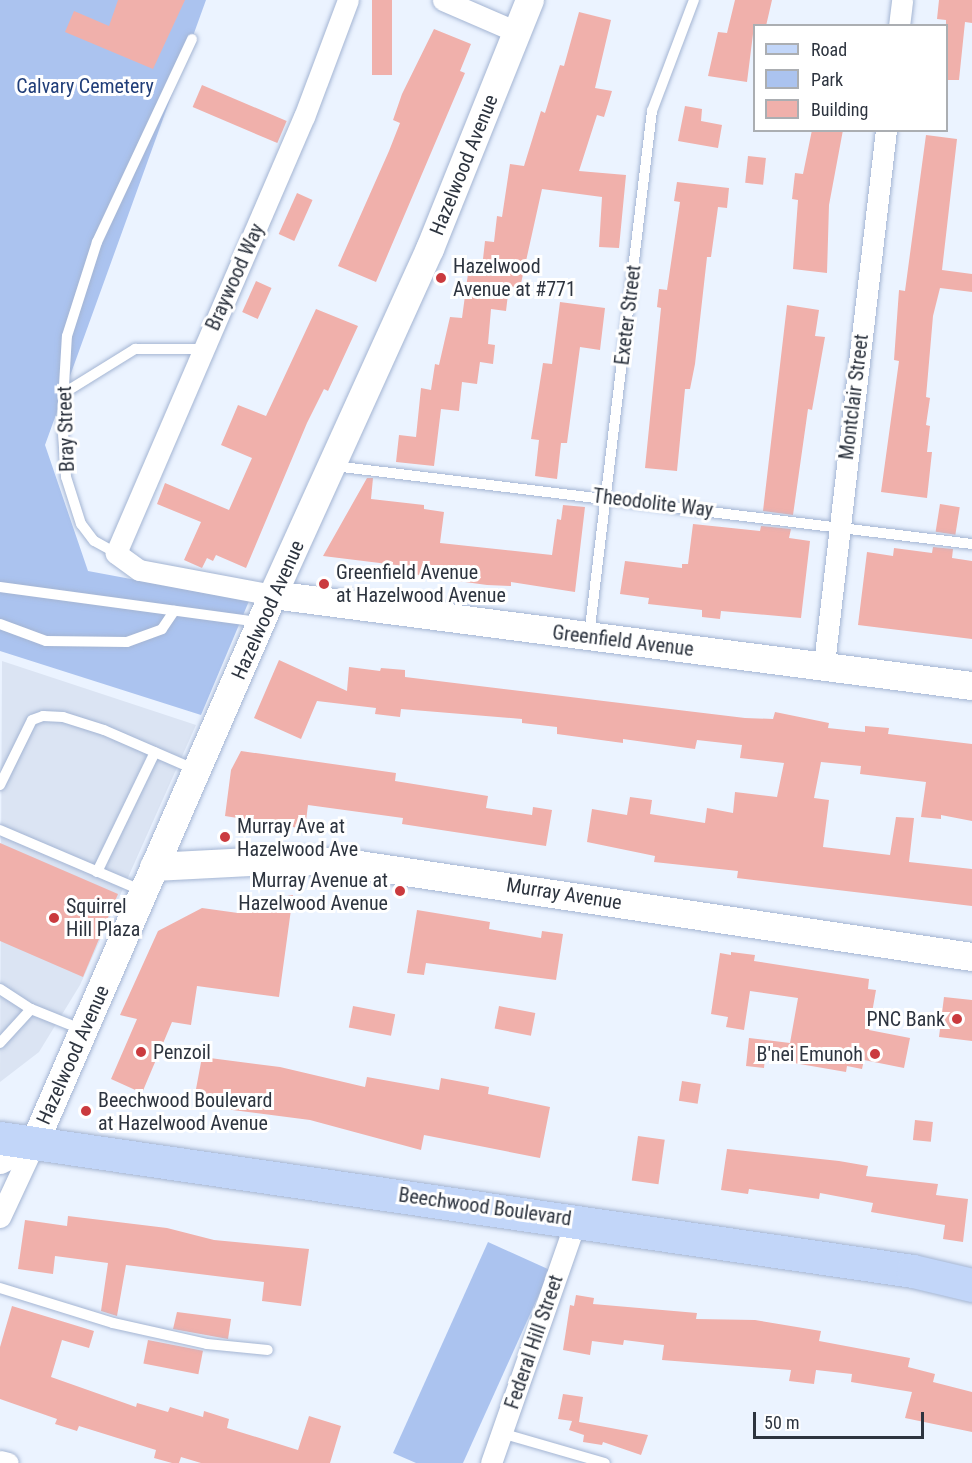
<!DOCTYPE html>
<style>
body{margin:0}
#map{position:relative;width:972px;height:1463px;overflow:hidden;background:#ebf3ff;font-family:"Roboto Condensed",sans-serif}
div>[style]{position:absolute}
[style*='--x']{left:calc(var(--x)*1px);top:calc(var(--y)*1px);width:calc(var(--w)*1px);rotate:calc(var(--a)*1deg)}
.built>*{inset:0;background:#dbe4f3}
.green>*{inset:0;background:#abc3ef}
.building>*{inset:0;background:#f0b0ab;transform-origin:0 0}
.roads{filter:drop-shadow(0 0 2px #a4b5d3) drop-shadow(0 0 2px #a4b5d3)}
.lane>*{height:10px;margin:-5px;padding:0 5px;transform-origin:5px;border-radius:5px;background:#fff}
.street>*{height:21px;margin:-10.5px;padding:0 10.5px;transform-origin:10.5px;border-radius:10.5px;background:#fff}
.secondary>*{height:28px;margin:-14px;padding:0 14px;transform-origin:14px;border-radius:14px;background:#fff}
.primary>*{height:33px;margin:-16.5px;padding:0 16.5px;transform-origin:16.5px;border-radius:16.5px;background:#c2d6f9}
.dots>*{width:16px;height:16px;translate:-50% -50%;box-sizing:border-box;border:3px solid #fff;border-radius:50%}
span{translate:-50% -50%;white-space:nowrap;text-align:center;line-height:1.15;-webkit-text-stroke:6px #fff;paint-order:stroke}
.park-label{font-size:20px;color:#203e79}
.street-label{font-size:20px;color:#2d343f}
.poi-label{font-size:20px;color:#2d343f}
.left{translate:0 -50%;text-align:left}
.right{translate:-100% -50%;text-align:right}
.legend{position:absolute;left:753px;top:24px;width:195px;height:108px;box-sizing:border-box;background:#fff;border:2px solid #abaeb2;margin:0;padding:8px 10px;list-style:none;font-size:18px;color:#2d343f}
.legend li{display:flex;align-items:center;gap:12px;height:30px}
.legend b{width:30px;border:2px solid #abaeb2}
.scale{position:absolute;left:753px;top:1412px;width:171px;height:27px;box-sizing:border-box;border:3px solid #2d343f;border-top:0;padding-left:8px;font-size:18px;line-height:21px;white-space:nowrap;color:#2d343f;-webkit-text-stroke:4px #fff;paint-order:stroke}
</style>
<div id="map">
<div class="built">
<div style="clip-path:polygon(2px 661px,196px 725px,80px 985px,39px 1052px,0 1082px)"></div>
</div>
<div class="green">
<div style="clip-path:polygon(0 0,206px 0,45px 445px,88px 571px,249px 601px,201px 715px,0 651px)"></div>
<div style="clip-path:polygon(488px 1242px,550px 1270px,463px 1463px,416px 1463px,393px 1453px)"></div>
</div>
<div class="building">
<div style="clip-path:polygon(118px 0,185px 0,153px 69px,65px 32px,74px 11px,109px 26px)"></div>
<div style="left:372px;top:0;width:20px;height:75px"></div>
<div style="clip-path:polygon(735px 0,772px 0,766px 26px,754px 26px,747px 82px,708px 76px,718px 32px,727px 33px)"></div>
<div style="clip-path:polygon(939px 0,972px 0,972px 23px,965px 22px,959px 80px,946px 80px,946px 20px,937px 19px)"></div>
<div style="clip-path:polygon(579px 12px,611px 20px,595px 88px,612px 91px,604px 117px,597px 115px,579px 171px,626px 175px,619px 248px,599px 247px,602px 197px,542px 189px,520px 288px,509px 286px,506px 311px,491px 309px,488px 344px,495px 345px,493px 364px,480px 362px,477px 384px,462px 382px,459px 411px,441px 409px,434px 466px,396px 462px,399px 435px,416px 437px,421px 388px,431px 390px,435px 364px,439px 365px,450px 317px,462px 318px,469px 266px,482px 268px,485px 241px,494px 242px,497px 216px,502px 217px,510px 164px,524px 166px,541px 111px,545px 113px,560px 65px,564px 66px)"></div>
<div style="clip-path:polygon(434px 29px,471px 44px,460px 71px,465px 73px,376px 282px,338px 266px,389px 151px,400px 123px,393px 120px,402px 94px)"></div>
<div style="left:202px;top:85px;width:92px;height:24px;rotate:23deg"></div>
<div style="clip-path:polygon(685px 106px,702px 109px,701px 121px,722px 125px,718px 148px,678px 141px)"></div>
<div style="clip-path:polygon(812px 130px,843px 130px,829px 205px,827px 273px,793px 269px,798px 200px,792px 199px,795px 173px,803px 174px)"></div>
<div style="clip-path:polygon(926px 135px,957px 139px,942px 270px,972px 274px,972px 292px,940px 288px,933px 316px,926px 397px,930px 398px,926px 425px,930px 426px,927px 452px,932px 452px,927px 498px,881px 492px,899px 361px,894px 360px,899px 290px,905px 291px)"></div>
<div style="left:748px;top:156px;width:18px;height:27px;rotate:6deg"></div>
<div style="clip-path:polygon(677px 182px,729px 188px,727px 208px,718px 207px,711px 257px,707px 257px,695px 364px,690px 389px,685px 389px,677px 471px,645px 468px,661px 308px,657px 307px,659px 289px,667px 290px,680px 202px,674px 201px)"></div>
<div style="left:297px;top:193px;width:17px;height:45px;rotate:24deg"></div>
<div style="left:256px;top:281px;width:17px;height:34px;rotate:24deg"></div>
<div style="clip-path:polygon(560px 302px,605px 308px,600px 350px,580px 347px,567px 443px,561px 443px,557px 479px,535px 476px,539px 440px,531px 439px,543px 363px,552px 364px)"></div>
<div style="clip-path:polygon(787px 305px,819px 310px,815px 336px,825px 337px,812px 410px,808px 409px,793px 515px,763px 511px)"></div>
<div style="clip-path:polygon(316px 309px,358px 326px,328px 391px,324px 389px,307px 423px,246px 568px,216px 555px,213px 561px,207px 558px,202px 568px,184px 560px,201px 522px,157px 504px,165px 483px,229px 510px,252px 458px,221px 445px,238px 405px,266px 416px)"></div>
<div style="clip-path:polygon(367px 478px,373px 478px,371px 499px,424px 505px,424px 509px,444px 512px,440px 543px,552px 555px,557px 519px,561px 520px,563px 505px,585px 507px,575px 592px,511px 582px,511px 586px,487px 585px,443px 579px,396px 571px,396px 565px,323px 556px)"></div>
<div style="left:940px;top:504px;width:20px;height:28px;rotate:9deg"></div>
<div style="clip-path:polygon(693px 524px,760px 531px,761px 526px,791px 529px,789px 538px,810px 541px,801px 618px,721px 611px,720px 619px,702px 617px,702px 610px,648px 604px,649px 598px,620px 594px,625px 561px,682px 568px,682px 564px,688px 564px)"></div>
<div style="clip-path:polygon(933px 547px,953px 549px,952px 558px,972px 561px,972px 639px,858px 625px,867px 552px,893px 556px,894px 548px,932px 553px)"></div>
<div style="clip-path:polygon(279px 660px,347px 691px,349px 667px,380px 671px,381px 668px,405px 670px,405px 677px,745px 718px,773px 719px,775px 712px,829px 723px,828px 728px,865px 732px,865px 726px,889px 728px,888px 734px,972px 744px,972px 821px,941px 815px,941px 819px,921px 817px,926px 782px,860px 774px,861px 766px,821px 762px,814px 798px,829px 800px,823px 847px,890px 855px,896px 817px,914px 818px,909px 862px,972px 869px,972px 906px,737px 878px,738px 871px,654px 862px,655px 856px,587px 842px,592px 809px,627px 815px,630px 797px,652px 800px,650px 814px,705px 823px,707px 808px,733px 813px,735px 792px,777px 797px,784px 763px,740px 758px,742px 745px,697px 740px,695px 749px,623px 739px,623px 743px,557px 734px,557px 727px,522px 723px,522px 719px,401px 709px,400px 717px,375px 714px,376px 708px,317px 701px,301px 739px,254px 718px)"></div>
<div style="clip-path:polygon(241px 751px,396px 773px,395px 781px,488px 796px,486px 808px,532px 815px,533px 807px,552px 810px,546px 846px,402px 824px,403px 818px,308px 805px,305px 829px,225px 816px,231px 770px)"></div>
<div style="clip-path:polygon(0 843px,118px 894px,83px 977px,0 941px)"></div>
<div style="clip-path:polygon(293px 895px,279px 997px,197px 986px,191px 1025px,172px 1022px,142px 1093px,111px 1079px,137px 1019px,120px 1015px,158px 931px,202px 908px,238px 913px,239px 904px)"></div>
<div style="clip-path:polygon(417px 910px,490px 922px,489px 929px,541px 938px,542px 931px,563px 934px,556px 980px,426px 963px,424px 975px,407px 973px)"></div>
<div style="clip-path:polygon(731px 952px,755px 955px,754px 961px,869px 979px,868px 989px,876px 990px,869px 1030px,910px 1038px,904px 1068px,864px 1060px,862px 1069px,847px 1066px,846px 1072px,765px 1058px,764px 1068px,746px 1066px,749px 1038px,790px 1043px,798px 998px,750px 991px,744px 1030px,726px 1027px,728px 1017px,711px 1014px,720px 953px,731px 955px)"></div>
<div style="clip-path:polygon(944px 997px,972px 1000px,972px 1041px,939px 1037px)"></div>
<div style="left:353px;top:1006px;width:43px;height:22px;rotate:11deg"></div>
<div style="left:499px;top:1006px;width:37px;height:23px;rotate:11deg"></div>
<div style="clip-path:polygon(202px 1057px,280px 1067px,365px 1087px,367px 1077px,439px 1090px,441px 1078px,489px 1087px,488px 1094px,550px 1107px,540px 1158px,424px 1135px,421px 1150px,310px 1120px,193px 1105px)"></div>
<div style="left:682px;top:1081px;width:19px;height:20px;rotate:9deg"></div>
<div style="left:915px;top:1120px;width:18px;height:20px;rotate:6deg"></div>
<div style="left:638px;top:1136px;width:27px;height:45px;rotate:8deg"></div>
<div style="clip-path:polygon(727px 1149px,839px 1161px,868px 1166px,866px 1176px,938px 1184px,936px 1195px,968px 1199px,963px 1242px,943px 1239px,945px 1225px,871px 1212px,873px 1203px,820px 1193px,819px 1199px,749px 1189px,748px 1194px,721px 1190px)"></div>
<div style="clip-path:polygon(68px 1216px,167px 1228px,214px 1240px,309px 1249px,301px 1306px,262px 1301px,264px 1282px,126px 1265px,117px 1316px,101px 1311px,108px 1263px,55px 1256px,53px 1274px,18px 1269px,25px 1220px,67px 1226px)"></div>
<div style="clip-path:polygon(576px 1295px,594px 1298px,593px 1304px,697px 1313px,696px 1319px,755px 1320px,821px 1331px,819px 1341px,910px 1358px,908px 1367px,935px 1374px,933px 1382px,972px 1392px,972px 1432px,905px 1418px,912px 1392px,851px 1382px,852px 1374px,816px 1370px,814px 1384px,789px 1381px,791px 1370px,662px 1360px,664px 1345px,624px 1340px,623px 1345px,592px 1341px,590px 1355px,563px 1350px,570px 1305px,574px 1306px)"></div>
<div style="clip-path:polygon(12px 1306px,94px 1331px,89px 1348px,62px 1340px,51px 1377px,136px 1407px,137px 1403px,168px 1412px,170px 1407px,203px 1417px,204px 1411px,229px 1419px,227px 1428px,298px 1450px,309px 1416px,341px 1426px,330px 1463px,201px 1463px,181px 1457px,179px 1463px,172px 1463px,154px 1458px,156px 1450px,79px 1426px,77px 1431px,55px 1424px,57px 1419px,0 1399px,0 1347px)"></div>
<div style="clip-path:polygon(177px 1312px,231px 1319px,228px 1339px,173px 1329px)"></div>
<div style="left:148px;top:1340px;width:56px;height:24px;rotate:11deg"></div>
<div style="clip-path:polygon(563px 1394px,583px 1397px,579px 1422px,648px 1435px,641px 1455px,603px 1442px,602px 1445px,583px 1442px,584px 1435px,569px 1430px,572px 1421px,558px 1419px)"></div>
</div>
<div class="roads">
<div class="lane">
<div style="--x:64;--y:393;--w:84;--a:-31.8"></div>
<div style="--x:135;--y:349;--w:68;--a:0"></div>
<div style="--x:334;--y:466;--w:643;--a:6.97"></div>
<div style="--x:116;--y:553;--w:25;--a:-151"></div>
<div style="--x:94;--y:541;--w:21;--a:-127"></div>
<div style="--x:81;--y:524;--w:49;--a:-107.7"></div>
<div style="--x:66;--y:477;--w:58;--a:-93.9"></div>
<div style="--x:62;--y:419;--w:83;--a:-86.6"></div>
<div style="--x:67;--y:336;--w:99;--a:-72.3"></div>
<div style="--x:97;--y:242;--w:224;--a:-64.9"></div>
<div style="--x:0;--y:587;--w:260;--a:7.7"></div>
<div style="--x:0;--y:624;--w:49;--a:20.3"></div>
<div style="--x:46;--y:641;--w:81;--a:0.7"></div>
<div style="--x:127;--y:642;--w:37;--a:-20"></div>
<div style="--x:162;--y:629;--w:22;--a:-56"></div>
<div style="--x:589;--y:636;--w:529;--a:-83.16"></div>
<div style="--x:652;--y:111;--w:119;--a:-69.3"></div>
<div style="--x:0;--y:785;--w:72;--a:-63.8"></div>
<div style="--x:32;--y:720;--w:12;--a:-20"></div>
<div style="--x:43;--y:716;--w:20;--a:3"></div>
<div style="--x:63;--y:717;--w:43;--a:17.6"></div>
<div style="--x:104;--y:730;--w:100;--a:23.5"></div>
<div style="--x:0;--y:830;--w:155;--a:23.1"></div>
<div style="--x:97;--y:872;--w:133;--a:-64.2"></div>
<div style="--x:0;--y:989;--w:37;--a:33"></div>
<div style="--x:31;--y:1009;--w:56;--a:22"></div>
<div style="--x:0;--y:1043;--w:46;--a:-47.6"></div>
<div style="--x:0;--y:1288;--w:118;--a:17.2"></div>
<div style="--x:113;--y:1323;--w:96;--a:12.6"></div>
<div style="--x:207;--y:1344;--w:61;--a:5.6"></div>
<div style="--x:501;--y:1433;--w:108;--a:16.1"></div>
</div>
<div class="street">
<div style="--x:443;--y:0;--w:81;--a:23.4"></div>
<div style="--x:899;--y:26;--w:26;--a:-83"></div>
<div style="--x:273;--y:595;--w:136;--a:-169.4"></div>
<div style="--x:139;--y:570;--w:29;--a:-144"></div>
<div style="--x:116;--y:553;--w:475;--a:-66.7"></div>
<div style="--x:304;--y:117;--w:125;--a:-69.4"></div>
<div style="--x:824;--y:664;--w:538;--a:-83.38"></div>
<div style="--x:0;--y:1217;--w:83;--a:-65"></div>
<div style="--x:0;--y:1461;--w:8;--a:14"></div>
<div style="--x:491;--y:1463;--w:257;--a:-70.7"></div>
</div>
<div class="secondary">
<div style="--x:273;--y:595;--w:705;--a:7.42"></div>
<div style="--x:154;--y:867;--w:135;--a:-3"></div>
<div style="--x:289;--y:860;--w:57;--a:3"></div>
<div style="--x:346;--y:863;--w:633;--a:8.54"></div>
<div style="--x:0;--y:1160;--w:39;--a:-27"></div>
<div style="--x:35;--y:1142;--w:597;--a:-66.49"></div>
<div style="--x:273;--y:595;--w:380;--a:-65.6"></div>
<div style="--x:430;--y:249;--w:268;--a:-68.1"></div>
</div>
<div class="primary">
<div style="--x:0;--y:1138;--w:923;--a:8.29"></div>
<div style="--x:913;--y:1271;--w:61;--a:13.3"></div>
</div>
</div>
<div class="dots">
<div style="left:441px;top:278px;background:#ca3a3e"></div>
<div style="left:324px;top:584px;background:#ca3a3e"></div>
<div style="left:225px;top:837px;background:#ca3a3e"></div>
<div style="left:400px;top:891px;background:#ca3a3e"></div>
<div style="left:54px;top:918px;background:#ca3a3e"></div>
<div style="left:957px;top:1019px;background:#ca3a3e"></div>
<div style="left:141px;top:1052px;background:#ca3a3e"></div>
<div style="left:875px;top:1054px;background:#ca3a3e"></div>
<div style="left:86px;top:1111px;background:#ca3a3e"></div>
</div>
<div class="park-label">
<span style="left:85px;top:86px">Calvary Cemetery</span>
</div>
<div class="street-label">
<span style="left:464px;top:165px;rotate:-68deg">Hazelwood Avenue</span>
<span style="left:235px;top:277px;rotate:-66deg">Braywood Way</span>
<span style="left:628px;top:315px;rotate:-83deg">Exeter Street</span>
<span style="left:854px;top:397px;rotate:-83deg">Montclair Street</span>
<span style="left:66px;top:429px;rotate:-92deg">Bray Street</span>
<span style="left:653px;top:503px;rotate:7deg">Theodolite Way</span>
<span style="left:268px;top:610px;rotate:-66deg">Hazelwood Avenue</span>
<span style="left:623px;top:641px;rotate:7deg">Greenfield Avenue</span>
<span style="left:564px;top:894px;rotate:9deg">Murray Avenue</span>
<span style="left:73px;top:1055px;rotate:-66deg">Hazelwood Avenue</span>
<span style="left:485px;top:1207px;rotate:8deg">Beechwood Boulevard</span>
<span style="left:534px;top:1342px;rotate:-71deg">Federal Hill Street</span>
</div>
<div class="poi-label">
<span class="left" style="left:453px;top:278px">Hazelwood<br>Avenue at #771</span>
<span class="left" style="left:336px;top:584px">Greenfield Avenue<br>at Hazelwood Avenue</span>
<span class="left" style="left:237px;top:838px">Murray Ave at<br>Hazelwood Ave</span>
<span class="right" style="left:388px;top:892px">Murray Avenue at<br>Hazelwood Avenue</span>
<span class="left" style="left:66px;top:918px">Squirrel<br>Hill Plaza</span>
<span class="right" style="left:945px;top:1019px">PNC Bank</span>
<span class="left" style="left:153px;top:1052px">Penzoil</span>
<span class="right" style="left:863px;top:1054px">B'nei Emunoh</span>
<span class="left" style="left:98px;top:1112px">Beechwood Boulevard<br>at Hazelwood Avenue</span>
</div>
<ul class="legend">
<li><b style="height:8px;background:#c2d6f9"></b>Road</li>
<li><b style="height:16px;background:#abc3ef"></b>Park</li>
<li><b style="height:16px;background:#f0b0ab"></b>Building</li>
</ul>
<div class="scale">50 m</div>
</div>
